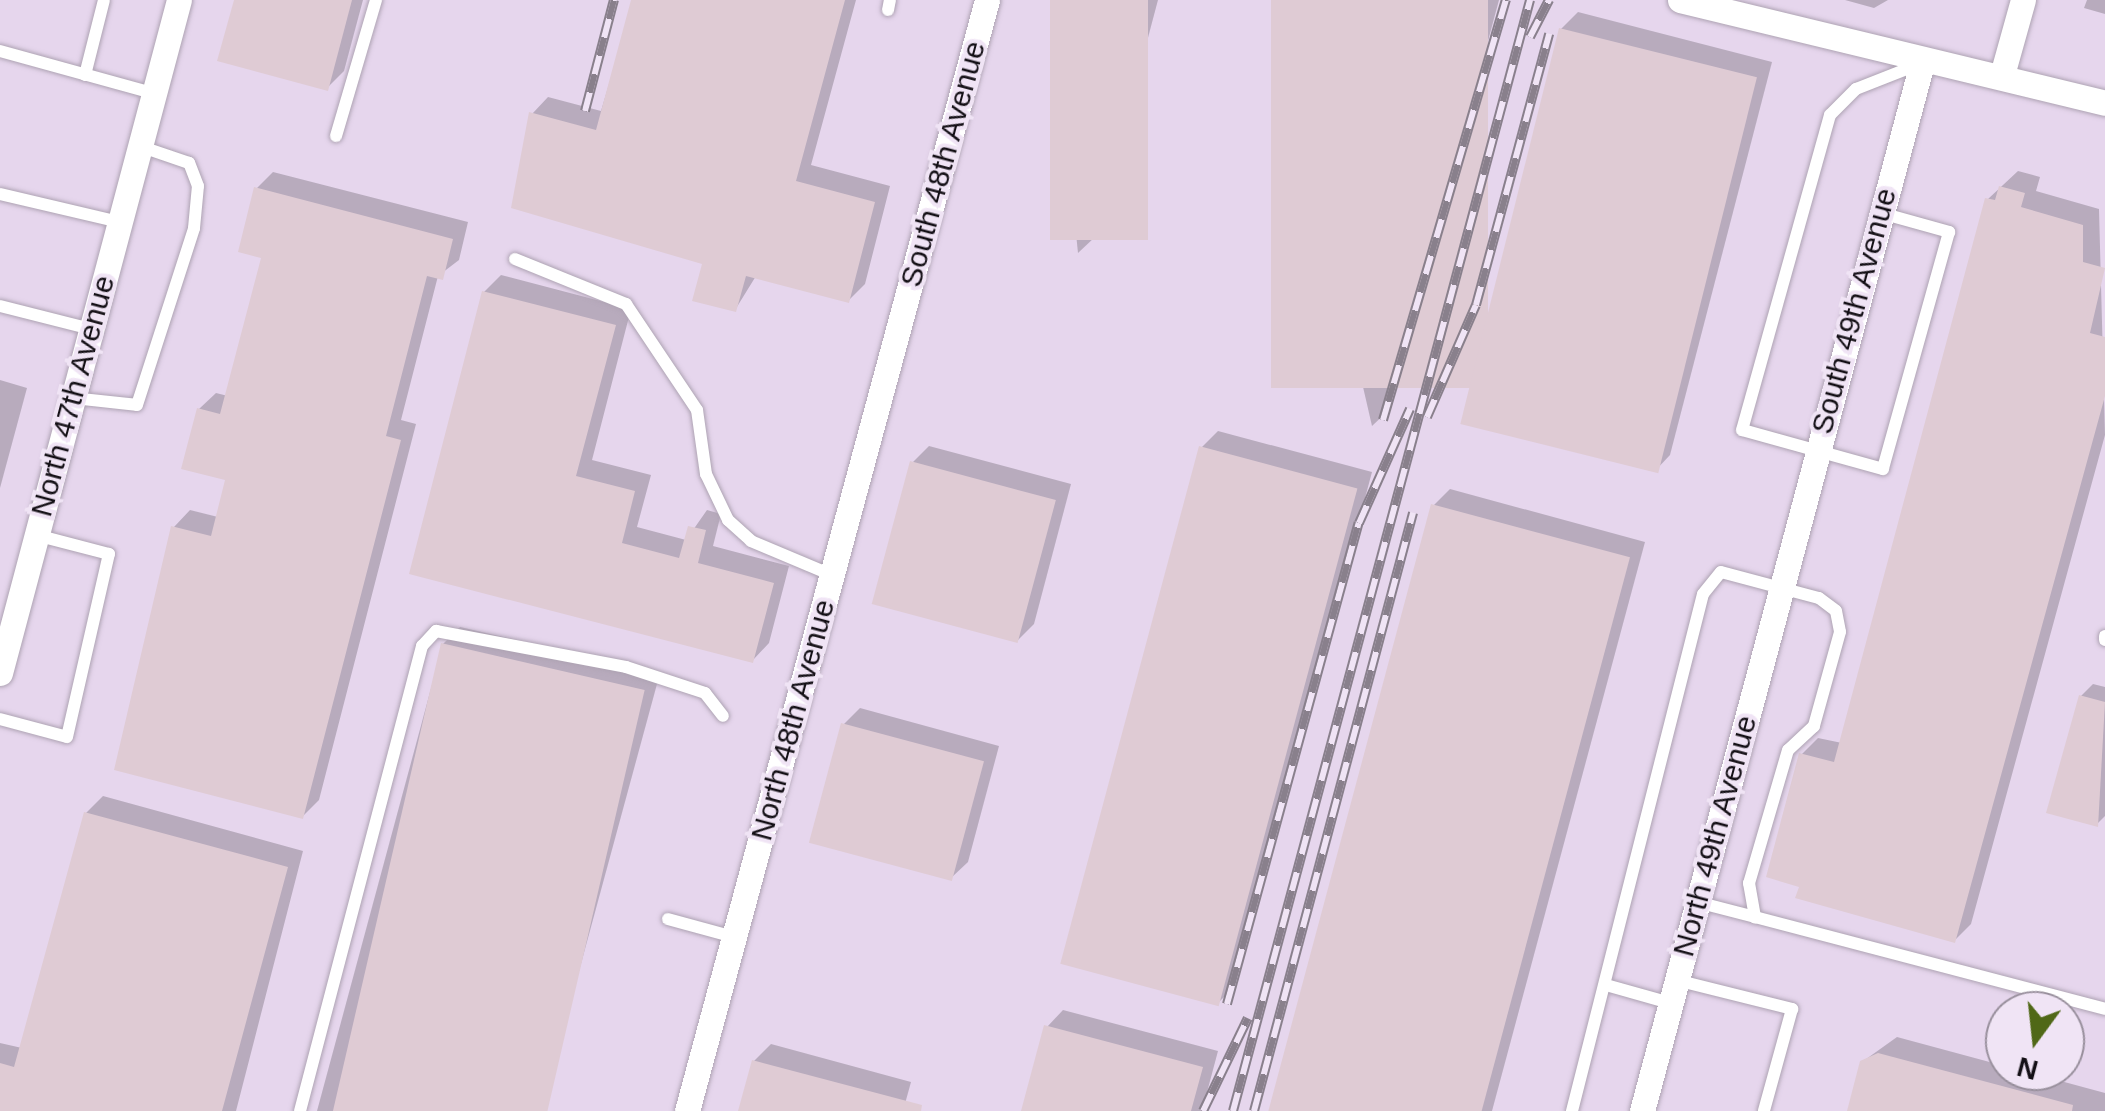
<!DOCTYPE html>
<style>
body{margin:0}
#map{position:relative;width:2105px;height:1111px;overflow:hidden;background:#f0e4f5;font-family:Helvetica,sans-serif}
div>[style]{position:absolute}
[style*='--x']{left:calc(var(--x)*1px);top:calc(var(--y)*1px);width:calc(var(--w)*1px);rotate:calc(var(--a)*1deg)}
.built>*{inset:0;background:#e6d6ed}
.shadow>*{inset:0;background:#0003}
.building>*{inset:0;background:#dfcbd4;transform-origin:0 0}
.roads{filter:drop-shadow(0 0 2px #aea3b3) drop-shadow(0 0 2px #aea3b3)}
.service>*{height:12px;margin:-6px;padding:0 6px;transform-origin:6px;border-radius:6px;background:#fff}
.minor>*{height:25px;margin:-12.5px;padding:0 12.5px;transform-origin:12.5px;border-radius:12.5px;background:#fff}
.rail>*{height:10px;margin-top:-5px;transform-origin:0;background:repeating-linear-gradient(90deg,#f0e4f5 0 19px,#89808c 0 38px);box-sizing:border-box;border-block:2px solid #89808c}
span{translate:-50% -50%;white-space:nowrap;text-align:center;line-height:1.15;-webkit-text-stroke:8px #f0e4f5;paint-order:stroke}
.street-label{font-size:30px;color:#141016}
.north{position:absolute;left:1985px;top:991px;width:100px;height:100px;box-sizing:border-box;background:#f0e4f5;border:2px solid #988f9c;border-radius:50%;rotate:195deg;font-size:28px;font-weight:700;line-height:40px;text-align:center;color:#141016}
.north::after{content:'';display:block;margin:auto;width:35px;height:45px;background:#506817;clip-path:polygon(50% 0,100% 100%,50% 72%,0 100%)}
</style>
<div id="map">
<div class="built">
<div style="clip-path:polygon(evenodd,0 0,2105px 0,2105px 1111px,0 1111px,0 0,2005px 1011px,2065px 1011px,2065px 1071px,2005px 1071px,2005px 1011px)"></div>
</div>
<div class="shadow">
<div style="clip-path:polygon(236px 0,363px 0,344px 71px,327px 88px)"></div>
<div style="clip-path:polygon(634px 0,856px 0,811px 165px,890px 186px,865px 284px,849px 300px,756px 276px,735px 310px,705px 263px,532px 114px,548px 97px,601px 111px)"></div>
<div style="clip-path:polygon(1052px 0,1158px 0,1095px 237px,1078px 253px)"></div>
<div style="clip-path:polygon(1274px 0,1499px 0,1389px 410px,1372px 426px)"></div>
<div style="clip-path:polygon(1845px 0,1888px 0,1874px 8px)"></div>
<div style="clip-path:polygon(2087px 0,2105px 0,2105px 14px,2084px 8px)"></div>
<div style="clip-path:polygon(1578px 12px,1772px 62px,1670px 455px,1654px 472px,1561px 29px)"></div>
<div style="clip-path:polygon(2018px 171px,2040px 177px,2036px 191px,2099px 209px,2105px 435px,1971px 924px,1955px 940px,1802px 885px,1802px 754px,1818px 738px,1842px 743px,1988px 199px)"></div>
<div style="clip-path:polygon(273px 172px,468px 222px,459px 260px,438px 276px,401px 420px,416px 424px,319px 800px,302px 817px,174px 527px,190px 510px,218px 517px,228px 478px,199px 409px,216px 393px,228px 396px,264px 256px,257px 188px)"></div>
<div style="clip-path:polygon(501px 275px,631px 309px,592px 460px,651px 475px,637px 527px,686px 540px,707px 510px,721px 514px,713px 546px,789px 566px,769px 643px,753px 660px,412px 572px,484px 292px)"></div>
<div style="clip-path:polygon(0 380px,27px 388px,0 488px)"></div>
<div style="clip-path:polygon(1218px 431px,1372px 472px,1234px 987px,1217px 1004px,1201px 448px)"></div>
<div style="clip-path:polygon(929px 446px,1071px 484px,1034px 624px,1017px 641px,913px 462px)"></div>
<div style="clip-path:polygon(1450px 489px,1645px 542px,1492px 1111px,1270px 1111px,1433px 506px)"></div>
<div style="clip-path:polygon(460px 627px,660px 673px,541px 1111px,317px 1111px,443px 644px)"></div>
<div style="clip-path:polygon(2093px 684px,2105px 687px,2105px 816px,2097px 824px,2081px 696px)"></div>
<div style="clip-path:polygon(860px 708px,999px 746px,968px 862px,951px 878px,843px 725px)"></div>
<div style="clip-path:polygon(103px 796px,303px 851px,236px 1111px,0 1111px,0 1043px,22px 1048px,86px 813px)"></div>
<div style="clip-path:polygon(1063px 1010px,1218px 1051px,1202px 1111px,1024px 1111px,1047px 1027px)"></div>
<div style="clip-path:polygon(1897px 1037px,2105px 1093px,2105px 1111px,1849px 1111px,1862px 1062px)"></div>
<div style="clip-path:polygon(771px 1044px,911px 1082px,903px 1111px,741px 1111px,754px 1061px)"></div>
</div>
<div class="building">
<div style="clip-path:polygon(234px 0,352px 0,328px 91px,217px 61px)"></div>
<div style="clip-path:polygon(631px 0,845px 0,796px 181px,875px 202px,849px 303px,746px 276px,736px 312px,692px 301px,702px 264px,511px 208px,529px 112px,596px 130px)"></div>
<div style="left:1050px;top:0;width:98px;height:240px"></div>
<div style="left:1271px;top:0;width:217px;height:388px"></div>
<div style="left:1559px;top:28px;width:204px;height:408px;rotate:14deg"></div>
<div style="clip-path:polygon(1999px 186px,2025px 193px,2021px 207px,2083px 225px,2083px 262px,2105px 268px,2090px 333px,2105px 337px,2105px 396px,1955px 943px,1795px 898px,1799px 887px,1766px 877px,1799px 753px,1834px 762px,1985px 198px,1995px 200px)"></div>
<div style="clip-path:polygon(254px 187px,453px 239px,443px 280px,427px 276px,386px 436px,401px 440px,303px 819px,114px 770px,171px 526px,211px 536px,225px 480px,181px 469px,197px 408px,220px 414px,261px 258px,238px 252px)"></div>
<div style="clip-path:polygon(482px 291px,616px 325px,576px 476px,635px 491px,622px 543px,679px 558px,688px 526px,706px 530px,698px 563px,774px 583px,753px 663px,409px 574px)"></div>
<div style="left:1199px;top:446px;width:164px;height:536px;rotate:15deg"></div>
<div style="left:910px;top:461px;width:151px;height:148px;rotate:15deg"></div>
<div style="left:1431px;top:504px;width:206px;height:629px;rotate:15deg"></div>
<div style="left:441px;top:643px;width:209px;height:485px;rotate:13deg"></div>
<div style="clip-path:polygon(2079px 695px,2105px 702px,2098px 827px,2046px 813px)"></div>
<div style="left:841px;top:723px;width:148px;height:124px;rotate:15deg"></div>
<div style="clip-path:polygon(84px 812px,288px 867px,222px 1111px,0 1111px,0 1063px,14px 1067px)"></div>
<div style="clip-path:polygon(1044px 1025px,1203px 1067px,1191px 1111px,1021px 1111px)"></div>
<div style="clip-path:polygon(1878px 1053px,2073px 1105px,2072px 1111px,1847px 1111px,1860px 1061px)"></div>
<div style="clip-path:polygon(752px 1060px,922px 1105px,921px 1111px,738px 1111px)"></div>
</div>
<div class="roads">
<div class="service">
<div style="--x:888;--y:10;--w:10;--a:-79"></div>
<div style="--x:0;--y:51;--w:159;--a:15.4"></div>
<div style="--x:85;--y:75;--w:77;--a:-75.8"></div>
<div style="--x:336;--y:136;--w:142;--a:-73.6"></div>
<div style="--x:0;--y:194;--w:122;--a:13.2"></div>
<div style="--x:1881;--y:213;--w:71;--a:15.6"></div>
<div style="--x:1949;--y:232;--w:246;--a:105.6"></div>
<div style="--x:1883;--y:469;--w:146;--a:-164.5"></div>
<div style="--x:1742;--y:430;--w:327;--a:-74.4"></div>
<div style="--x:1830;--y:115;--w:37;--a:-45"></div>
<div style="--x:1856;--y:89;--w:71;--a:-21.5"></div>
<div style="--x:515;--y:259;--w:120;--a:22.1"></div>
<div style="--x:626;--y:304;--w:128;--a:56.2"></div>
<div style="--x:697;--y:410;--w:65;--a:82"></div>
<div style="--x:706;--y:474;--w:51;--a:64.4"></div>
<div style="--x:728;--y:520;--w:31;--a:42"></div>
<div style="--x:751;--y:541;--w:88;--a:22.8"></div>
<div style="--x:0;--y:306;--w:94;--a:14.2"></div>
<div style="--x:73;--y:398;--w:64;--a:6.2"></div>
<div style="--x:137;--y:405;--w:186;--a:-72.1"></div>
<div style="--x:194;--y:228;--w:42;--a:-84.6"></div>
<div style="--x:198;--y:186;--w:25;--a:-111"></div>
<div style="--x:189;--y:163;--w:53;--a:-161.2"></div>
<div style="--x:2105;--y:636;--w:4;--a:90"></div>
<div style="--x:0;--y:719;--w:69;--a:15"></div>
<div style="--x:67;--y:737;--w:188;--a:-77.1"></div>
<div style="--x:109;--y:554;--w:75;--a:-165.4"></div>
<div style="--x:1697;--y:902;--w:60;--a:14.5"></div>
<div style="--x:668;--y:919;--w:68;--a:15.3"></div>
<div style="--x:1676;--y:980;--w:120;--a:14"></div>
<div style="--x:1792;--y:1009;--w:106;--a:105.4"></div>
<div style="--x:1606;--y:985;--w:66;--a:15.7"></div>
<div style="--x:300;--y:1111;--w:481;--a:-75.3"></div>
<div style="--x:422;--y:646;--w:21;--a:-47"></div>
<div style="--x:436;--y:631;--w:193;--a:10.7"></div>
<div style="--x:626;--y:667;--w:83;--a:18.2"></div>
<div style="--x:705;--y:693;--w:29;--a:52"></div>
<div style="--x:1572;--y:1111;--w:533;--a:-75.78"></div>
<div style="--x:1703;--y:594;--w:28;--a:-51"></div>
<div style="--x:1721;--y:572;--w:101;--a:14.9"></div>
<div style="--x:1819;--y:598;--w:21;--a:37"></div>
<div style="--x:1836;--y:611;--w:21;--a:79"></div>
<div style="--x:1840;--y:632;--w:98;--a:105.5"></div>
<div style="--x:1814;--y:726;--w:35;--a:137"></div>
<div style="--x:1788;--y:750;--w:139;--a:106.3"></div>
<div style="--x:1749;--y:883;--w:35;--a:80"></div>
<div style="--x:1755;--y:917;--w:362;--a:14.7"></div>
</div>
<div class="minor">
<div style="--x:1680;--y:0;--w:437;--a:13.6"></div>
<div style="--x:2002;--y:75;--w:78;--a:-74.4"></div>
<div style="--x:0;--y:673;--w:696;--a:-75.11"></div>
<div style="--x:687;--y:1111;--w:1151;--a:-74.89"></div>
<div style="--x:1642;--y:1111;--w:1085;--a:-75.04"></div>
</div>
</div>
<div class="rail">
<div style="--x:1530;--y:37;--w:42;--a:-62.8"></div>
<div style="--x:585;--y:111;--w:115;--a:-75.4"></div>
<div style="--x:1427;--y:417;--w:122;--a:-66.4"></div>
<div style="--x:1476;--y:305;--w:281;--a:-74.9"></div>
<div style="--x:1383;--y:420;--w:438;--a:-73.7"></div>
<div style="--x:1227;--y:1004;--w:499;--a:-74.7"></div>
<div style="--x:1359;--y:523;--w:125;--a:-65.9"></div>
<div style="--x:1203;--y:1111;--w:103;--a:-64.2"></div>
<div style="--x:1233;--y:1111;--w:1150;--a:-75.03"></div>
<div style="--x:1254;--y:1111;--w:619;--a:-75.11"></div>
</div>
<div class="street-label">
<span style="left:943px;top:164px;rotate:-75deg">South 48th Avenue</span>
<span style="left:1854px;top:311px;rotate:-75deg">South 49th Avenue</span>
<span style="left:73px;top:396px;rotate:-75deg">North 47th Avenue</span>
<span style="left:793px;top:720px;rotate:-75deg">North 48th Avenue</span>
<span style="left:1715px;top:836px;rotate:-75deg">North 49th Avenue</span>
</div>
<div class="north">N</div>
</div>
